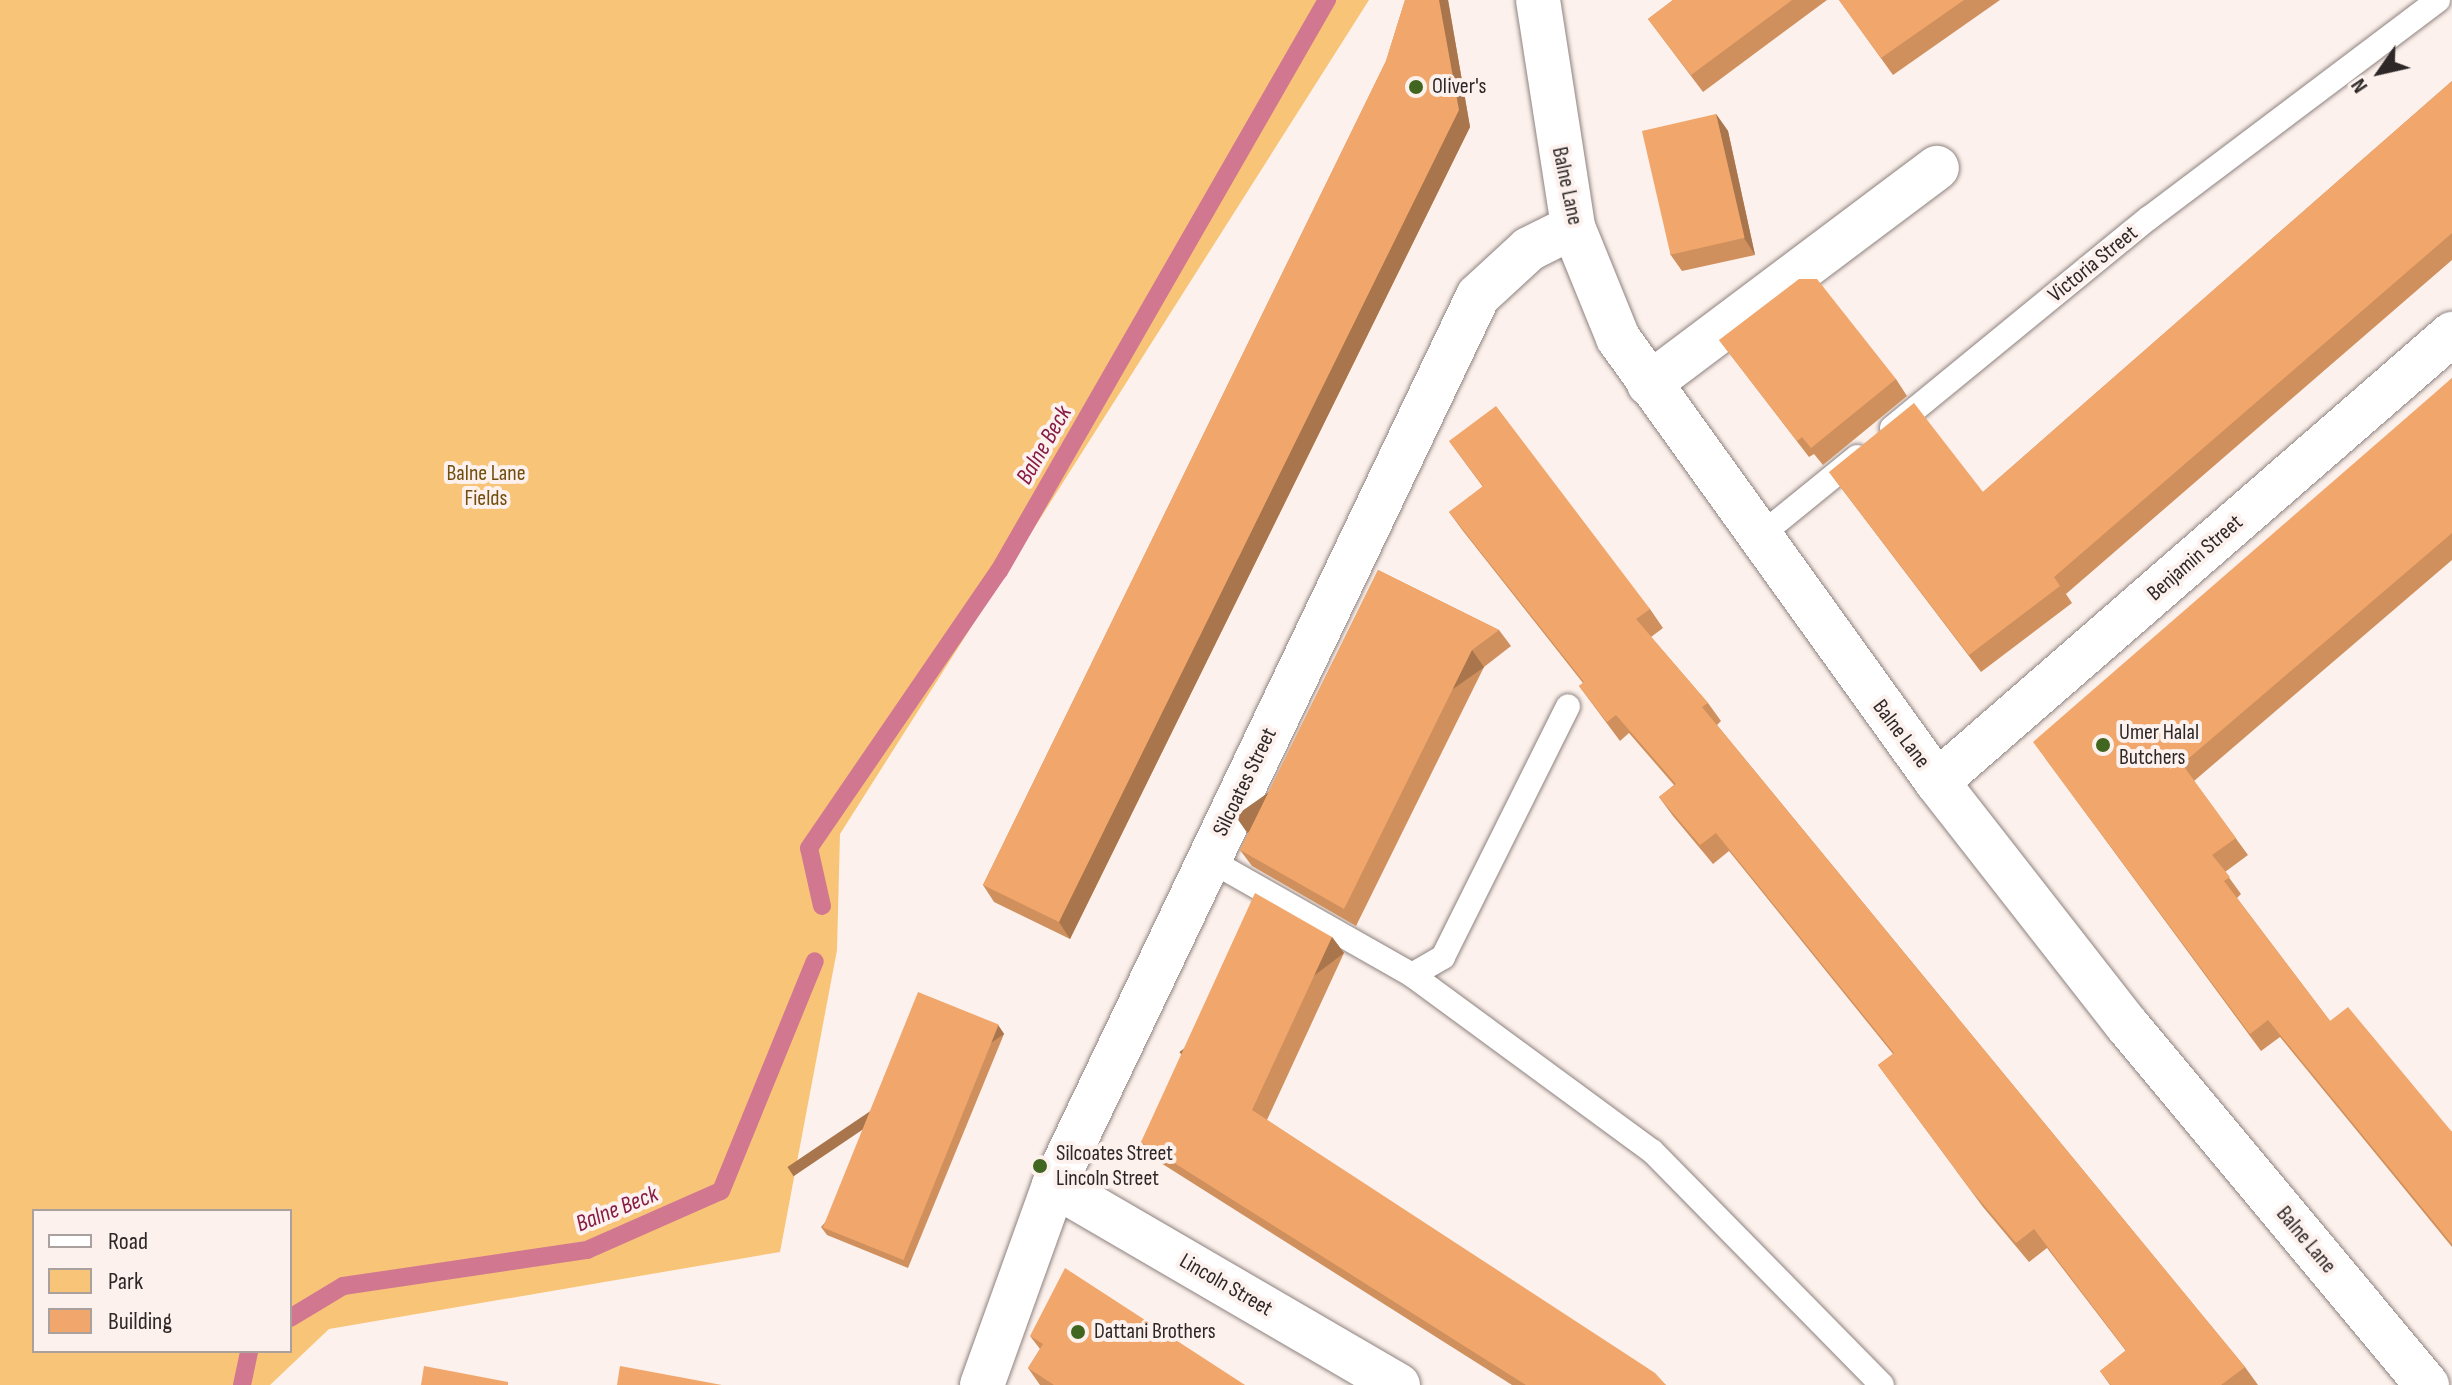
<!DOCTYPE html>
<style>
body{margin:0}
#map{position:relative;width:2452px;height:1385px;overflow:hidden;background:#fdf1ed;font-family:"Sofia Sans Condensed",sans-serif}
div>[style]{position:absolute}
[style*='--x']{left:calc(var(--x)*1px);top:calc(var(--y)*1px);width:calc(var(--w)*1px);rotate:calc(var(--a)*1deg)}
.green>*{inset:0;background:#f8c578}
.stream>*{height:18px;margin:-9px;padding:0 9px;transform-origin:9px;border-radius:9px;background:#d17790}
.roads{filter:drop-shadow(0 0 2px #8d827e) drop-shadow(0 0 2px #8d827e)}
.lane>*{height:24px;margin:-12px;padding:0 12px;transform-origin:12px;border-radius:12px;background:#fff}
.street>*{height:44px;margin:-22px;padding:0 22px;transform-origin:22px;border-radius:22px;background:#fff}
.secondary>*{height:44px;margin:-22px;padding:0 22px;transform-origin:22px;border-radius:22px;background:#fff}
.wall>*{inset:0;background:#cf905d}
.shaded-wall>*{inset:0;background:#a9754c;transform-origin:0 0}
.building>*{inset:0;background:#f1a76c;transform-origin:0 0}
.dots>*{width:22px;height:22px;translate:-50% -50%;box-sizing:border-box;border:4px solid #fdf1ed;border-radius:50%}
span{translate:-50% -50%;white-space:nowrap;text-align:center;line-height:1.15;-webkit-text-stroke:8px #fdf1ed;paint-order:stroke}
.poi-label{font-size:22px;color:#2d2827}
.left{translate:0 -50%;text-align:left}
.street-label{font-size:22px;color:#2d2827}
.park-label{font-size:22px;color:#714e10}
.water-label{font-size:24px;color:#871b46;font-style:italic}
.legend{position:absolute;left:32px;top:1209px;width:260px;height:144px;box-sizing:border-box;background:#fdf1ed;border:2px solid #aaa19e;margin:0;padding:10px 14px;list-style:none;font-size:24px;color:#2d2827}
.legend li{display:flex;align-items:center;gap:16px;height:40px}
.legend b{width:40px;border:2px solid #aaa19e}
.north{position:absolute;left:2340px;top:32px;width:80px;height:80px;-webkit-text-stroke:6px #fdf1ed;paint-order:stroke;rotate:236deg;font-size:22px;font-weight:700;line-height:32px;text-align:center;color:#2d2827}
.north::after{content:'';display:block;margin:auto;width:28px;height:36px;background:#2d2827;clip-path:polygon(50% 0,100% 100%,50% 72%,0 100%)}
</style>
<div id="map">
<div class="green">
<div style="clip-path:polygon(evenodd,0 0,1369px 0,840px 834px,837px 950px,780px 1252px,329px 1329px,270px 1385px,0 1385px,0 0,34px 1211px,290px 1211px,290px 1351px,34px 1351px,34px 1211px)"></div>
</div>
<div class="stream">
<div style="--x:822;--y:906;--w:59;--a:-102.6"></div>
<div style="--x:809;--y:848;--w:336;--a:-55.6"></div>
<div style="--x:999;--y:571;--w:659;--a:-60.13"></div>
<div style="--x:290;--y:1318;--w:62;--a:-31.1"></div>
<div style="--x:343;--y:1286;--w:247;--a:-8.4"></div>
<div style="--x:587;--y:1250;--w:146;--a:-23.8"></div>
<div style="--x:721;--y:1191;--w:248;--a:-67.8"></div>
<div style="--x:242;--y:1385;--w:35;--a:-78"></div>
</div>
<div class="roads">
<div class="lane">
<div style="--x:1892;--y:428;--w:332;--a:-39.3"></div>
<div style="--x:2149;--y:218;--w:362;--a:-37"></div>
<div style="--x:1756;--y:539;--w:130;--a:-39.1"></div>
<div style="--x:1208;--y:859;--w:235;--a:29.6"></div>
<div style="--x:1412;--y:975;--w:298;--a:36.3"></div>
<div style="--x:1652;--y:1151;--w:328;--a:45.5"></div>
<div style="--x:1412;--y:975;--w:36;--a:-30"></div>
<div style="--x:1443;--y:957;--w:280;--a:-63.5"></div>
</div>
<div class="street">
<div style="--x:1649;--y:384;--w:360;--a:-36.9"></div>
<div style="--x:1937;--y:782;--w:683;--a:-41.02"></div>
<div style="--x:1054;--y:1185;--w:398;--a:30.2"></div>
<div style="--x:982;--y:1385;--w:213;--a:-70.2"></div>
<div style="--x:1054;--y:1185;--w:985;--a:-64.5"></div>
<div style="--x:1478;--y:296;--w:69;--a:-42.7"></div>
<div style="--x:1529;--y:249;--w:49;--a:-26.6"></div>
</div>
<div class="secondary">
<div style="--x:1538;--y:0;--w:230;--a:81.2"></div>
<div style="--x:1573;--y:227;--w:120;--a:67.9"></div>
<div style="--x:1618;--y:338;--w:547;--a:54.3"></div>
<div style="--x:1937;--y:782;--w:308;--a:52"></div>
<div style="--x:2127;--y:1025;--w:469;--a:50.2"></div>
</div>
</div>
<div class="wall">
<div style="clip-path:polygon(1405px 0,1448px 0,1470px 127px,1070px 939px,994px 902px,983px 885px,1386px 61px)"></div>
<div style="clip-path:polygon(1673px 0,1827px 0,1703px 92px,1648px 19px)"></div>
<div style="clip-path:polygon(1839px 0,2000px 0,1893px 75px)"></div>
<div style="clip-path:polygon(2452px 81px,2452px 260px,2066px 594px,2072px 603px,1981px 672px,1829px 472px,1983px 492px)"></div>
<div style="clip-path:polygon(1716px 114px,1728px 131px,1755px 255px,1682px 271px,1670px 254px)"></div>
<div style="clip-path:polygon(1719px 340px,1896px 379px,1907px 396px,1823px 465px,1814px 454px,1809px 457px)"></div>
<div style="clip-path:polygon(2452px 378px,2452px 560px,2194px 781px,2248px 855px,2225px 872px,2241px 894px,2237px 898px,2330px 1021px,2452px 1132px,2452px 1247px,2280px 1037px,2261px 1051px,2045px 758px)"></div>
<div style="clip-path:polygon(1449px 441px,1650px 609px,1663px 628px,1651px 637px,1708px 703px,1721px 721px,1717px 725px,2245px 1367px,2258px 1385px,2110px 1385px,2100px 1371px,2126px 1351px,2047px 1248px,2029px 1262px,1983px 1207px,1878px 1065px,1893px 1054px,1729px 851px,1713px 864px,1673px 816px,1659px 797px,1674px 785px,1629px 733px,1620px 741px,1579px 686px,1583px 683px,1463px 531px,1449px 512px,1483px 487px)"></div>
<div style="clip-path:polygon(1378px 570px,1499px 630px,1511px 646px,1484px 667px,1356px 926px,1252px 866px,1240px 850px)"></div>
<div style="clip-path:polygon(1332px 937px,1344px 953px,1267px 1120px,1666px 1385px,1512px 1385px,1153px 1158px,1141px 1142px)"></div>
<div style="clip-path:polygon(998px 1025px,1004px 1034px,908px 1268px,827px 1235px,821px 1227px)"></div>
<div style="clip-path:polygon(1030px 1336px,1245px 1385px,1040px 1385px,1028px 1368px,1040px 1349px)"></div>
</div>
<div class="shaded-wall">
<div style="clip-path:polygon(1439px 0,1448px 0,1470px 127px,1070px 939px,1059px 922px)"></div>
<div style="clip-path:polygon(1716px 114px,1728px 131px,1755px 255px,1744px 238px)"></div>
<div style="left:1472px;top:650px;width:21px;height:289px;rotate:55deg"></div>
<div style="left:1332px;top:937px;width:20px;height:191px;rotate:53deg"></div>
<div style="left:998px;top:1025px;width:11px;height:254px;rotate:56deg"></div>
</div>
<div class="building">
<div style="clip-path:polygon(1405px 0,1439px 0,1459px 110px,1059px 922px,983px 885px,1386px 61px)"></div>
<div style="clip-path:polygon(1673px 0,1792px 0,1691px 75px,1648px 19px)"></div>
<div style="clip-path:polygon(1839px 0,1964px 0,1881px 58px)"></div>
<div style="clip-path:polygon(2452px 81px,2452px 233px,2054px 577px,2060px 586px,1969px 655px,1829px 472px,1914px 403px,1983px 492px)"></div>
<div style="left:1716px;top:114px;width:127px;height:76px;rotate:77deg"></div>
<div style="clip-path:polygon(1799px 279px,1817px 279px,1896px 379px,1811px 448px,1802px 437px,1797px 441px,1719px 340px)"></div>
<div style="clip-path:polygon(2452px 378px,2452px 533px,2182px 764px,2236px 838px,2212px 855px,2230px 877px,2224px 881px,2330px 1021px,2348px 1007px,2452px 1132px,2452px 1244px,2268px 1020px,2250px 1034px,2033px 742px)"></div>
<div style="clip-path:polygon(1496px 406px,1650px 609px,1636px 619px,1708px 703px,1702px 707px,2245px 1367px,2221px 1385px,2111px 1385px,2100px 1371px,2126px 1350px,2034px 1229px,2016px 1243px,1970px 1189px,1878px 1065px,1894px 1053px,1716px 833px,1700px 845px,1659px 797px,1676px 784px,1616px 715px,1607px 722px,1579px 686px,1584px 682px,1449px 512px,1483px 486px,1449px 441px)"></div>
<div style="clip-path:polygon(1378px 570px,1499px 630px,1472px 650px,1344px 909px,1240px 850px)"></div>
<div style="clip-path:polygon(1255px 893px,1332px 937px,1252px 1110px,1655px 1373px,1666px 1385px,1526px 1385px,1141px 1142px)"></div>
<div style="left:918px;top:992px;width:87px;height:254px;rotate:22deg"></div>
<div style="clip-path:polygon(1065px 1268px,1245px 1385px,1054px 1385px,1028px 1368px,1043px 1344px,1030px 1336px)"></div>
<div style="clip-path:polygon(424px 1366px,508px 1382px,508px 1385px,421px 1385px)"></div>
<div style="clip-path:polygon(620px 1366px,722px 1385px,617px 1385px)"></div>
</div>
<div class="dots">
<div style="left:1416px;top:87px;background:#41661f"></div>
<div style="left:2103px;top:745px;background:#41661f"></div>
<div style="left:1040px;top:1166px;background:#41661f"></div>
<div style="left:1078px;top:1332px;background:#41661f"></div>
</div>
<div class="poi-label">
<span class="left" style="left:1432px;top:87px">Oliver's</span>
<span class="left" style="left:2119px;top:745px">Umer Halal<br>Butchers</span>
<span class="left" style="left:1056px;top:1166px">Silcoates Street<br>Lincoln Street</span>
<span class="left" style="left:1094px;top:1332px">Dattani Brothers</span>
</div>
<div class="street-label">
<span style="left:1567px;top:186px;rotate:78deg">Balne Lane</span>
<span style="left:2093px;top:264px;rotate:-39deg">Victoria Street</span>
<span style="left:2195px;top:558px;rotate:-41deg">Benjamin Street</span>
<span style="left:1901px;top:734px;rotate:53deg">Balne Lane</span>
<span style="left:1245px;top:782px;rotate:-64deg">Silcoates Street</span>
<span style="left:2306px;top:1240px;rotate:50deg">Balne Lane</span>
<span style="left:1226px;top:1285px;rotate:30deg">Lincoln Street</span>
</div>
<div class="park-label">
<span style="left:486px;top:486px">Balne Lane<br>Fields</span>
</div>
<div class="water-label">
<span style="left:1044px;top:445px;rotate:-60deg">Balne Beck</span>
<span style="left:617px;top:1209px;rotate:-22deg">Balne Beck</span>
</div>
<ul class="legend">
<li><b style="height:10px;background:#fff"></b>Road</li>
<li><b style="height:22px;background:#f8c578"></b>Park</li>
<li><b style="height:22px;background:#f1a76c"></b>Building</li>
</ul>
<div class="north">N</div>
</div>
